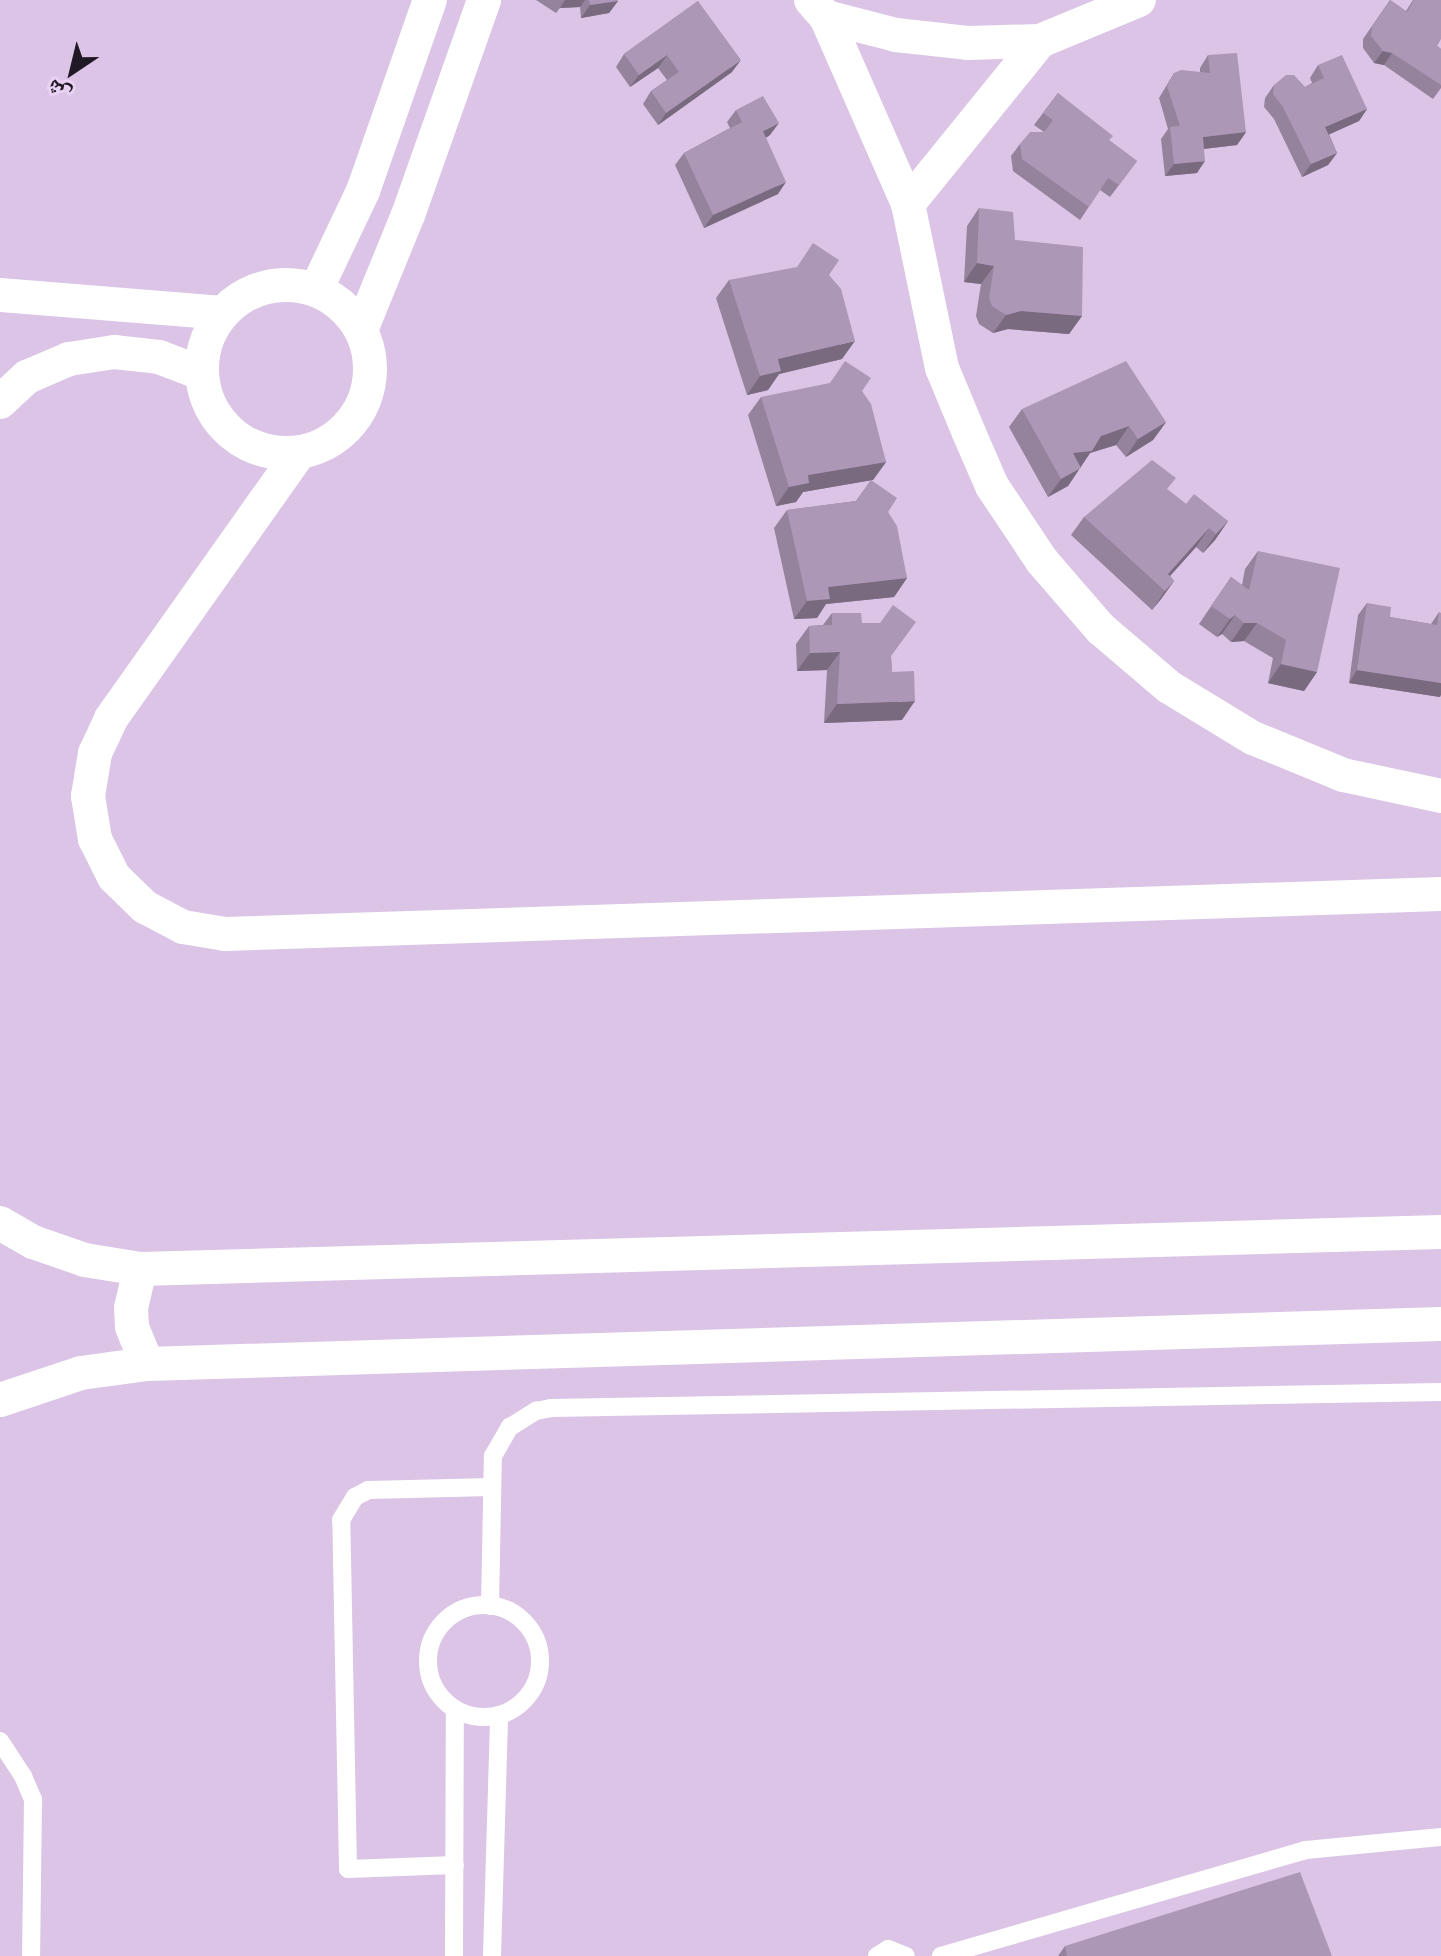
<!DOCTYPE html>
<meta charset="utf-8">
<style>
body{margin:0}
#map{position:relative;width:1441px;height:1956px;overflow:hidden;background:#dbc4e6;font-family:Manrope,"Noto Naskh Arabic",sans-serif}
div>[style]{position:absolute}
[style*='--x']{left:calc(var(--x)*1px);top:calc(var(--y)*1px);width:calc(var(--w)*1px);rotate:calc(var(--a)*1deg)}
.service>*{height:18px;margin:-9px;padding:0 9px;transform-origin:9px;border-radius:9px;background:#fff}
.service>.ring{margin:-9px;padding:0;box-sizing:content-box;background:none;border:18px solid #fff;border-radius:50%}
.minor>*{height:34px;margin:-17px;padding:0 17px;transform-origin:17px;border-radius:17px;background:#fff}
.minor>.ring{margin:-17px;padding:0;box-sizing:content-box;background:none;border:34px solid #fff;border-radius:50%}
.wall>*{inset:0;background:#95829d}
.shaded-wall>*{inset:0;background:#796a80}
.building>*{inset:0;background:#ad97b7}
span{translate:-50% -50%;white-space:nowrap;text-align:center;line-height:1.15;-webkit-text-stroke:6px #e8d1f3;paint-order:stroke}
.north{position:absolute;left:32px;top:32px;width:80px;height:80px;-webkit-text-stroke:6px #e8d1f3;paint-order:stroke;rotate:215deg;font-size:22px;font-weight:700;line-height:32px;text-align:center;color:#201824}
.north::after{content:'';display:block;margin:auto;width:28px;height:36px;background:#201824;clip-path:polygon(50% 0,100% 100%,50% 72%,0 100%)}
</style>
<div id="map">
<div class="service">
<div class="ring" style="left:428px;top:1605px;width:94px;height:94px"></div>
<div style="--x:490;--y:1606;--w:150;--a:-88.9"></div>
<div style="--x:493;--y:1456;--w:34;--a:-60"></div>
<div style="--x:510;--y:1427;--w:31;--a:-32"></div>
<div style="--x:536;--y:1411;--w:15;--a:-11"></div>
<div style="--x:551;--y:1408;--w:890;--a:-1.03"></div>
<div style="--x:0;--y:1741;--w:42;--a:56.7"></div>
<div style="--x:23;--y:1776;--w:25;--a:67"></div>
<div style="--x:33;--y:1799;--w:157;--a:90.7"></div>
<div style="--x:455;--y:1865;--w:107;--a:177.9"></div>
<div style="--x:348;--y:1869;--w:349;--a:-91.1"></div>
<div style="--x:341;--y:1520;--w:27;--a:-59"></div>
<div style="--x:355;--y:1497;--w:15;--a:-28"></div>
<div style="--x:368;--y:1490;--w:123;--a:-1.4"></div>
<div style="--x:454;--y:1956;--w:247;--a:-89.8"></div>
<div style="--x:492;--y:1956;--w:241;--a:-88.3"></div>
<div style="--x:877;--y:1956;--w:13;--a:-32"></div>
<div style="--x:888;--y:1949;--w:19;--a:21"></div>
<div style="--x:941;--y:1956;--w:380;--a:-16.2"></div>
<div style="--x:1306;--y:1850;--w:136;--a:-5.5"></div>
</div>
<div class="minor">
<div style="--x:811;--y:0;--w:23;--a:49"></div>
<div style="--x:826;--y:17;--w:204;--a:66.3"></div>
<div style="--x:908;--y:204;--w:167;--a:78.3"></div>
<div style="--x:942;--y:368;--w:70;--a:67.4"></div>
<div style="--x:969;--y:433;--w:58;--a:66.5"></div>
<div style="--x:992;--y:486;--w:90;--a:56.3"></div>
<div style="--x:1042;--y:561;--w:90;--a:49.1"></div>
<div style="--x:1101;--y:629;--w:89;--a:40.5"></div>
<div style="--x:1169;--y:687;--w:98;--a:31.3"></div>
<div style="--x:1253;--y:738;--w:97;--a:22.3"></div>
<div style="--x:1343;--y:775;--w:100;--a:12.1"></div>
<div style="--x:826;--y:17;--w:72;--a:14.4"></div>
<div style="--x:896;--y:35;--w:72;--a:6.3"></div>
<div style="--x:968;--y:43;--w:72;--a:-1.6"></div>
<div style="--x:1040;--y:41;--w:107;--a:-22.5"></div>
<div style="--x:908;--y:204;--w:210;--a:-51"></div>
<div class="ring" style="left:202px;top:285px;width:134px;height:134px"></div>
<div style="--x:316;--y:290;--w:110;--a:-64.6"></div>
<div style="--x:363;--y:191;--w:202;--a:-70.7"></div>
<div style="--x:0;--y:295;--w:223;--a:4.6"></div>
<div style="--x:361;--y:330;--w:124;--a:-67.8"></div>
<div style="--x:408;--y:215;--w:228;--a:-70.5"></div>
<div style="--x:0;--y:402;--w:37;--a:-43"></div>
<div style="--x:27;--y:377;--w:46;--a:-23.2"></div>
<div style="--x:69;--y:359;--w:46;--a:-8.8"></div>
<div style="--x:114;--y:352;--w:45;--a:6.3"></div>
<div style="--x:159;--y:357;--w:45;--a:20.9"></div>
<div style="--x:299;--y:453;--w:326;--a:125.3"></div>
<div style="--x:111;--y:719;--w:38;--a:115"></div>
<div style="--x:95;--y:753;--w:44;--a:99.2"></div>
<div style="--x:88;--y:796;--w:44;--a:80.8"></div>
<div style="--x:95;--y:839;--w:42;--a:63.4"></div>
<div style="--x:114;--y:877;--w:43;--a:44.1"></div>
<div style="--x:145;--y:907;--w:43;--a:27.8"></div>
<div style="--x:183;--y:927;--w:43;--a:9.5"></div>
<div style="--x:225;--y:934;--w:1217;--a:-1.88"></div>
<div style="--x:0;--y:1223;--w:38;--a:30"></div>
<div style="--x:33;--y:1242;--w:55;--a:19.1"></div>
<div style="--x:85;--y:1260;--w:56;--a:9.3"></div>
<div style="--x:140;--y:1269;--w:1302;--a:-1.63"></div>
<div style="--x:140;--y:1269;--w:40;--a:103"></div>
<div style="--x:131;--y:1308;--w:19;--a:87"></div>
<div style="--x:132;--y:1327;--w:40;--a:68"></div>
<div style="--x:0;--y:1400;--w:85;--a:-18.4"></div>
<div style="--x:81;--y:1373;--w:67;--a:-7.8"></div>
<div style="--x:147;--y:1364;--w:1295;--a:-1.77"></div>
</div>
<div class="wall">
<div style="clip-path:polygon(536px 0,618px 0,618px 1px,609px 13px,581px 18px,580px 7px,560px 8px,556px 13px)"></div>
<div style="clip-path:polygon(1390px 0,1406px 11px,1413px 0,1441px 0,1437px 46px,1441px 49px,1441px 88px,1433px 99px,1384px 65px,1374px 63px,1363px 48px,1363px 39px)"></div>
<div style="clip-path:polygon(698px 1px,732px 72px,658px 125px,643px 104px,651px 91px,667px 80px,658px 68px,630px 87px,616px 67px,624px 54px)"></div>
<div style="clip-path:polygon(1208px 55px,1246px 132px,1237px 145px,1204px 149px,1197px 173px,1165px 176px,1161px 139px,1168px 129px,1159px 98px,1174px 73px,1200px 72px,1200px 68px)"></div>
<div style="clip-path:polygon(1318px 65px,1367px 109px,1359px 121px,1329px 134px,1337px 153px,1328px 165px,1302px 177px,1274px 119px,1264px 107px,1265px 98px,1274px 85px,1305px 87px,1312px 83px,1310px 78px)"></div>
<div style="clip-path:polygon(1058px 93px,1110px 141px,1137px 161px,1110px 197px,1100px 190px,1080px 220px,1013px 171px,1011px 156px,1020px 144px,1044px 132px,1034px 125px)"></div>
<div style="clip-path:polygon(736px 110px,770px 135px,766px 138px,778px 194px,704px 228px,675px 165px,684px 153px,730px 128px,727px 122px)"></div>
<div style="clip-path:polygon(979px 208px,1015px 240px,1082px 316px,1069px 334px,1008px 329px,993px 333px,979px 324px,976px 316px,981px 284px,964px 282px,967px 226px)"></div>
<div style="clip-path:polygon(829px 275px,842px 359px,779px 374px,768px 390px,747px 395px,716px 298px,729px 280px)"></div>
<div style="clip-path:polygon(862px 391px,886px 462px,873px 480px,871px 480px,888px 512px,907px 578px,894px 597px,826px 604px,817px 618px,794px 619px,774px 528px,787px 510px,856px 501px,871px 480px,803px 492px,796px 502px,776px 506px,748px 415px,761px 397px)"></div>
<div style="clip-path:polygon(1022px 409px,1166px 422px,1153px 440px,1126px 457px,1116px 445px,1090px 453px,1068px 486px,1048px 497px,1009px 427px)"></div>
<div style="clip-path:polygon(1168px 490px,1186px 504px,1228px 521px,1215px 540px,1203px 553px,1196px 547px,1170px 576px,1174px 581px,1161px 599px,1152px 610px,1071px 535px,1084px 517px)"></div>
<div style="clip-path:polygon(1258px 551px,1317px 672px,1304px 691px,1268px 683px,1273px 658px,1244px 641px,1231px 642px,1222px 634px,1217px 637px,1199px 624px,1231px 577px,1242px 585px,1245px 569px)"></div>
<div style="clip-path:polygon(1367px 603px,1390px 617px,1431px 624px,1439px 612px,1440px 697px,1349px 683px,1358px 615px)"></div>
<div style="clip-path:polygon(832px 613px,862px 623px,891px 657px,892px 672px,902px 720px,824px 723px,827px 670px,797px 671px,796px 644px,809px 626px,823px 625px)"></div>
<div style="clip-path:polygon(1065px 1946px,1332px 1956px,1058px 1956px)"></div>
</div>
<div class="shaded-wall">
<div style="clip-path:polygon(565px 0,585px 0,580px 7px,560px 8px)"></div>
<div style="clip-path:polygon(618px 1px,609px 13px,581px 18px,590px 5px)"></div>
<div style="clip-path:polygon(1383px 51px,1392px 53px,1384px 65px,1374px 63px)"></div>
<div style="clip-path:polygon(667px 55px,658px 68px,630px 87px,639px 75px)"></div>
<div style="clip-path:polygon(741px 60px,732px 72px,658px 125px,666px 113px)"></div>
<div style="clip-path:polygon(1367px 109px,1359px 121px,1317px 140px,1325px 127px)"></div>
<div style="clip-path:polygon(779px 123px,770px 135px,754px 144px,763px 131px)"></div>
<div style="clip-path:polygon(1246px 132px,1237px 145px,1194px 150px,1203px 137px)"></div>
<div style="clip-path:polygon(1337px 153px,1328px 165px,1302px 177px,1311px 164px)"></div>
<div style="clip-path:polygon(1205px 161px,1197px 173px,1165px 176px,1174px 164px)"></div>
<div style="clip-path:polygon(786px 182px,778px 194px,704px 228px,713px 215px)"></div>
<div style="clip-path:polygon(977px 263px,994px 266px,981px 284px,964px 282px)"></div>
<div style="clip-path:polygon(1021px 311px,1082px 316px,1069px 334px,1008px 329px,993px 333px,1006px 315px)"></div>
<div style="clip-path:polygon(855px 341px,842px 359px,779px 374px,768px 390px,747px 395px,760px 376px,778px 359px)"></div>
<div style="clip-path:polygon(1166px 422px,1153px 440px,1126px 457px,1138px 439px)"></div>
<div style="clip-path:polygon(1129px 426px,1116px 445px,1090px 453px,1068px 486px,1048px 497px,1061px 479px,1073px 453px,1101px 436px)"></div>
<div style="clip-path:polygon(886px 462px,873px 480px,803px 492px,796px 502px,776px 506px,789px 487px,808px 475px)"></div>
<div style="clip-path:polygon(1228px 521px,1215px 540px,1203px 553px,1216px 534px)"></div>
<div style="clip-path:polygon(1209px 528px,1196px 547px,1160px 587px,1168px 574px)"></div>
<div style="clip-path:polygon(907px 578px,894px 597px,826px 604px,817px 618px,794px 619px,807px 601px,828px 587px)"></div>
<div style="clip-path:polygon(1174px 581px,1161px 599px,1152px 610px,1165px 591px)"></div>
<div style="clip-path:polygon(1235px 615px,1222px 634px,1217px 637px,1230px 619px)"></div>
<div style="clip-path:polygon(1244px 623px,1257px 623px,1244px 641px,1231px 642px)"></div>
<div style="clip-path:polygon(840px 652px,827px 670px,797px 671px,810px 653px)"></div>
<div style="clip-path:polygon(1281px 664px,1317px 672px,1304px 691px,1268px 683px)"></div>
<div style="clip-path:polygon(1357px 670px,1441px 683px,1441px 695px,1440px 697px,1349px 683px)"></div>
<div style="clip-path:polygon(915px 701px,902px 720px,824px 723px,837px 704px)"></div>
</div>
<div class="building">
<div style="clip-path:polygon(589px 0,618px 0,618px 1px,590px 5px)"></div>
<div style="clip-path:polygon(1390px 0,1407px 12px,1414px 0,1441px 0,1441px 39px,1437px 46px,1441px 49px,1441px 85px,1392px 53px,1383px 51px,1371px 36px,1372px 27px)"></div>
<div style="clip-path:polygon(698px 1px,741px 60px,666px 113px,651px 91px,679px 72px,667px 55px,639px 75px,624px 54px)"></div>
<div style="clip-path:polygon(1237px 53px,1246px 132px,1203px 137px,1205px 161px,1174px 164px,1170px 127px,1180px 126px,1167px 86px,1174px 73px,1181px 70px,1210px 73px,1208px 55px)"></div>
<div style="clip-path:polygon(1342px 55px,1367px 109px,1325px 127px,1337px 153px,1311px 164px,1283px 107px,1273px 94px,1274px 85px,1286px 75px,1294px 75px,1305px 87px,1324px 78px,1318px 65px)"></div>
<div style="clip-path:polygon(1058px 93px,1113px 136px,1109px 140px,1137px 161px,1119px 185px,1108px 178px,1089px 207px,1022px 159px,1020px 144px,1030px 132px,1044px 132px,1053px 120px,1043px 113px)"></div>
<div style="clip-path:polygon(763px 96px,779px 123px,763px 131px,786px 182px,713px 215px,684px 153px,742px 122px,736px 110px)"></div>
<div style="clip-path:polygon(979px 208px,1013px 212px,1015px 240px,1083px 247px,1082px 316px,1021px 311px,1006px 315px,992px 306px,989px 298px,994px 266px,977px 263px)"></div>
<div style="clip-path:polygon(813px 243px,839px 260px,829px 275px,841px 289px,855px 341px,778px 359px,781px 371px,760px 376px,729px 280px,797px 267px)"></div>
<div style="clip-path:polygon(845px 361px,871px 378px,862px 391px,871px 404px,886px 462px,808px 475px,809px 483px,789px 487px,761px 397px,830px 383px)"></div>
<div style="clip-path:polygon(1126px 361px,1166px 422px,1138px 439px,1129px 426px,1101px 436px,1092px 451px,1073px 453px,1081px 468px,1061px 479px,1022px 409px)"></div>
<div style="clip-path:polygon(1152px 460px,1176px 478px,1167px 489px,1186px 504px,1194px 494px,1228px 521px,1216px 534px,1209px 528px,1168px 574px,1174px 581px,1165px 591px,1084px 517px)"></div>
<div style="clip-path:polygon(871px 480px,897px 498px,888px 512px,897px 526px,907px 578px,828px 587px,830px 599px,807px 601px,787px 510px,856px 501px)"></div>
<div style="clip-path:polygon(1258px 551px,1340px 568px,1317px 672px,1281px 664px,1286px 640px,1257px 623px,1244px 623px,1235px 615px,1230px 619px,1211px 606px,1231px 577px,1249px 590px)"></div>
<div style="clip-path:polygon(1367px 603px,1391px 607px,1390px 617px,1437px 625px,1439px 612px,1441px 613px,1441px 683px,1357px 670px)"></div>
<div style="clip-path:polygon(893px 605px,916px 622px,891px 656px,892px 672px,914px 671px,915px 701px,837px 704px,840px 652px,810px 653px,809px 626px,832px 625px,832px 613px,861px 613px,862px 623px,880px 623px)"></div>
<div style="clip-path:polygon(1300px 1872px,1332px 1956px,1067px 1956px,1065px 1946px)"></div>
</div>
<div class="north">ش</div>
</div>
